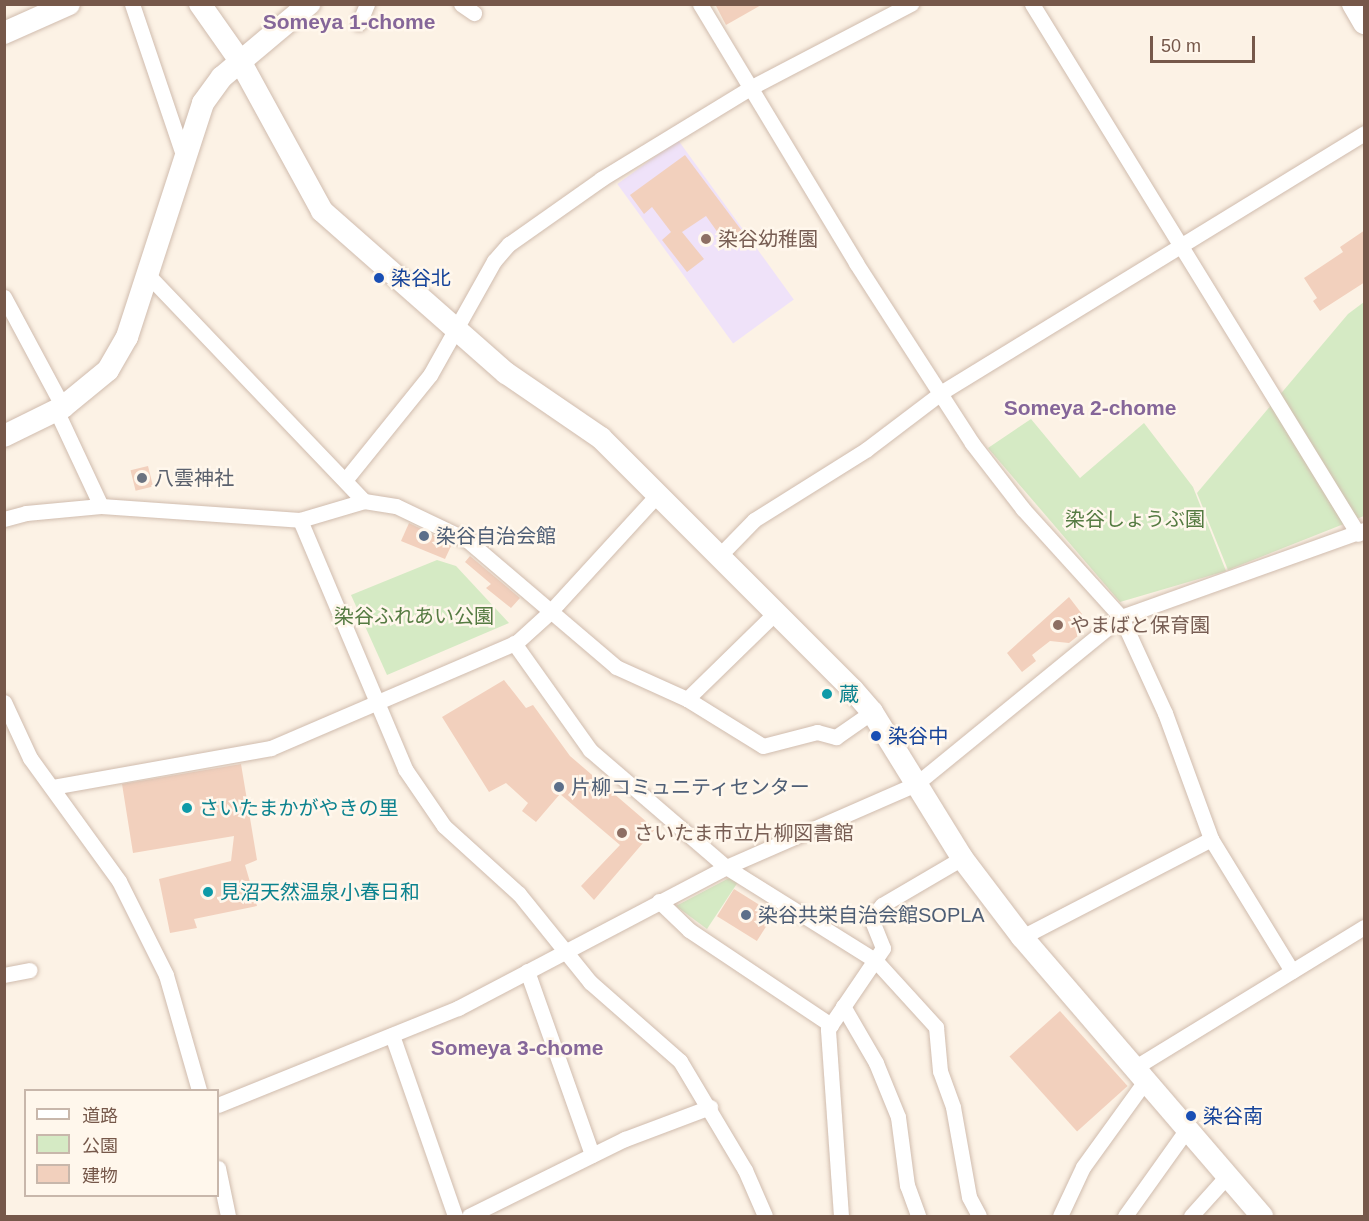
<!DOCTYPE html>
<meta charset="utf-8">
<style>
body{margin:0}
#map{position:relative;width:1369px;height:1221px;overflow:hidden;background:#fcf2e5;font-family:Arial,"Noto Sans JP",sans-serif}
div>[style]{position:absolute}
[style*='--x']{left:calc(var(--x)*1px);top:calc(var(--y)*1px);width:calc(var(--w)*1px);rotate:calc(var(--a)*1deg)}
.education>*{inset:0;background:#efe2f9;transform-origin:0 0}
.green>*{inset:0;background:#d5eac4}
.building>*{inset:0;background:#f2d0bd;transform-origin:0 0}
.roads{filter:drop-shadow(0 0 2px #d0bcae) drop-shadow(0 0 2px #d0bcae)}
.street>*{height:15px;margin:-7.5px;padding:0 7.5px;transform-origin:7.5px;border-radius:7.5px;background:#fff}
.secondary>*{height:22px;margin:-11px;padding:0 11px;transform-origin:11px;border-radius:11px;background:#fff}
.dots>*{width:16px;height:16px;translate:-50% -50%;box-sizing:border-box;border:3px solid #fff7ec;border-radius:50%}
span{translate:-50% -50%;white-space:nowrap;text-align:center;line-height:1.15;-webkit-text-stroke:5px #fff7ec;paint-order:stroke}
.education-label{font-size:20px;color:#785e54}
.left{translate:0 -50%;text-align:left}
.transit-label{font-size:20px;color:#164399}
.worship-label{font-size:20px;color:#5b616d}
.park-label{font-size:20px;color:#557b42}
.service-label{font-size:20px;color:#4e5e75}
.culture-label{font-size:20px;color:#0d838f}
.neighbourhood-label{font-size:21px;color:#856699;font-weight:700}
.frame{position:absolute;inset:0;border:6px solid #76584a;pointer-events:none}
.legend{position:absolute;left:24px;top:1089px;width:195px;height:108px;box-sizing:border-box;background:#fff7ec;border:2px solid #c8b7ab;margin:0;padding:8px 10px;list-style:none;font-size:18px;color:#76584a}
.legend li{display:flex;align-items:center;gap:12px;height:30px}
.legend b{width:30px;border:2px solid #c8b7ab}
.scale{position:absolute;left:1150px;top:36px;width:105px;height:27px;box-sizing:border-box;border:3px solid #76584a;border-top:0;padding-left:8px;font-size:18px;line-height:21px;white-space:nowrap;color:#76584a;-webkit-text-stroke:4px #fff7ec;paint-order:stroke}
</style>
<div id="map">
<div class="education">
<div style="left:678px;top:140px;width:197px;height:75px;rotate:54deg"></div>
</div>
<div class="green">
<div style="clip-path:polygon(1364px 302px,1364px 516px,1228px 570px,1197px 493px,1348px 314px)"></div>
<div style="clip-path:polygon(1031px 419px,1080px 478px,1144px 423px,1193px 487px,1226px 571px,1120px 602px,988px 448px)"></div>
<div style="clip-path:polygon(437px 560px,456px 566px,509px 623px,387px 675px,351px 595px)"></div>
<div style="clip-path:polygon(731px 877px,738px 882px,707px 929px,676px 906px)"></div>
</div>
<div class="building">
<div style="clip-path:polygon(715px 4px,763px 4px,726px 25px)"></div>
<div style="clip-path:polygon(685px 155px,745px 235px,728px 247px,706px 216px,682px 232px,704px 259px,687px 272px,662px 240px,671px 232px,652px 207px,644px 214px,630px 195px)"></div>
<div style="clip-path:polygon(1365px 230px,1365px 282px,1320px 311px,1313px 301px,1317px 298px,1304px 278px,1343px 252px,1340px 247px)"></div>
<div style="left:148px;top:466px;width:21px;height:18px;rotate:76deg"></div>
<div style="clip-path:polygon(409px 523px,452px 544px,445px 559px,401px 541px)"></div>
<div style="clip-path:polygon(470px 556px,520px 598px,511px 608px,486px 588px,491px 584px,465px 562px)"></div>
<div style="clip-path:polygon(1069px 597px,1082px 614px,1083px 632px,1069px 643px,1050px 641px,1032px 655px,1036px 661px,1022px 672px,1007px 653px)"></div>
<div style="clip-path:polygon(504px 680px,526px 708px,533px 705px,570px 756px,655px 829px,594px 900px,581px 886px,620px 845px,560px 794px,536px 822px,522px 811px,528px 803px,506px 783px,489px 792px,442px 717px)"></div>
<div style="clip-path:polygon(241px 764px,257px 860px,245px 865px,257px 906px,194px 919px,197px 928px,170px 933px,159px 879px,231px 861px,234px 836px,133px 853px,122px 784px)"></div>
<div style="left:734px;top:889px;width:47px;height:32px;rotate:32deg"></div>
<div style="left:1060px;top:1011px;width:101px;height:68px;rotate:48deg"></div>
</div>
<div class="roads">
<div class="street">
<div style="--x:132;--y:4;--w:163;--a:71.3"></div>
<div style="--x:461;--y:4;--w:16;--a:35"></div>
<div style="--x:700;--y:4;--w:302;--a:58.9"></div>
<div style="--x:856;--y:263;--w:214;--a:57.2"></div>
<div style="--x:972;--y:443;--w:83;--a:52.3"></div>
<div style="--x:1023;--y:509;--w:146;--a:47.8"></div>
<div style="--x:1121;--y:617;--w:106;--a:65.4"></div>
<div style="--x:1165;--y:713;--w:134;--a:69.9"></div>
<div style="--x:1211;--y:839;--w:155;--a:58.5"></div>
<div style="--x:1032;--y:4;--w:622;--a:58.4"></div>
<div style="--x:359;--y:23;--w:21;--a:-67"></div>
<div style="--x:147;--y:274;--w:314;--a:46.3"></div>
<div style="--x:4;--y:297;--w:125;--a:61.8"></div>
<div style="--x:56;--y:410;--w:106;--a:64.9"></div>
<div style="--x:346;--y:479;--w:134;--a:-51.1"></div>
<div style="--x:430;--y:375;--w:131;--a:-60.7"></div>
<div style="--x:494;--y:261;--w:23;--a:-49"></div>
<div style="--x:509;--y:244;--w:113;--a:-35.2"></div>
<div style="--x:601;--y:179;--w:175;--a:-31.4"></div>
<div style="--x:750;--y:88;--w:182;--a:-27.6"></div>
<div style="--x:4;--y:519;--w:23;--a:-15"></div>
<div style="--x:26;--y:513;--w:75;--a:-5.3"></div>
<div style="--x:101;--y:506;--w:199;--a:4"></div>
<div style="--x:300;--y:520;--w:67;--a:-16.5"></div>
<div style="--x:364;--y:501;--w:32;--a:9"></div>
<div style="--x:396;--y:506;--w:79;--a:25.6"></div>
<div style="--x:467;--y:540;--w:196;--a:40.4"></div>
<div style="--x:616;--y:667;--w:78;--a:24.3"></div>
<div style="--x:687;--y:699;--w:89;--a:31.7"></div>
<div style="--x:763;--y:746;--w:56;--a:-14.5"></div>
<div style="--x:817;--y:732;--w:20;--a:15"></div>
<div style="--x:836;--y:737;--w:44;--a:-34.8"></div>
<div style="--x:300;--y:520;--w:270;--a:67.1"></div>
<div style="--x:405;--y:769;--w:69;--a:55.6"></div>
<div style="--x:444;--y:826;--w:101;--a:42.2"></div>
<div style="--x:519;--y:894;--w:113;--a:51.1"></div>
<div style="--x:590;--y:982;--w:120;--a:41.3"></div>
<div style="--x:680;--y:1061;--w:127;--a:59.2"></div>
<div style="--x:745;--y:1170;--w:50;--a:66.5"></div>
<div style="--x:719;--y:556;--w:50;--a:-45.8"></div>
<div style="--x:754;--y:520;--w:133;--a:-32.1"></div>
<div style="--x:867;--y:449;--w:94;--a:-37.2"></div>
<div style="--x:942;--y:392;--w:495;--a:-31.5"></div>
<div style="--x:514;--y:643;--w:131;--a:54.6"></div>
<div style="--x:590;--y:750;--w:179;--a:40.7"></div>
<div style="--x:726;--y:867;--w:176;--a:32"></div>
<div style="--x:875;--y:960;--w:91;--a:47.7"></div>
<div style="--x:936;--y:1027;--w:44;--a:84.8"></div>
<div style="--x:940;--y:1071;--w:38;--a:70"></div>
<div style="--x:953;--y:1107;--w:91;--a:79.9"></div>
<div style="--x:969;--y:1197;--w:21;--a:62"></div>
<div style="--x:687;--y:699;--w:124;--a:-44.3"></div>
<div style="--x:4;--y:702;--w:62;--a:65.1"></div>
<div style="--x:30;--y:758;--w:152;--a:54.1"></div>
<div style="--x:119;--y:881;--w:105;--a:63.4"></div>
<div style="--x:166;--y:975;--w:120;--a:74"></div>
<div style="--x:52;--y:787;--w:222;--a:-10.1"></div>
<div style="--x:271;--y:748;--w:268;--a:-23.3"></div>
<div style="--x:517;--y:642;--w:43;--a:-42.2"></div>
<div style="--x:549;--y:613;--w:161;--a:-47.5"></div>
<div style="--x:659;--y:901;--w:42;--a:44"></div>
<div style="--x:689;--y:930;--w:171;--a:33.8"></div>
<div style="--x:1022;--y:937;--w:213;--a:-27.4"></div>
<div style="--x:527;--y:971;--w:195;--a:70.5"></div>
<div style="--x:4;--y:975;--w:26;--a:-11"></div>
<div style="--x:843;--y:1006;--w:66;--a:59.9"></div>
<div style="--x:876;--y:1063;--w:58;--a:67.8"></div>
<div style="--x:898;--y:1117;--w:69;--a:82.5"></div>
<div style="--x:907;--y:1185;--w:33;--a:70"></div>
<div style="--x:392;--y:1035;--w:192;--a:70.8"></div>
<div style="--x:1134;--y:1068;--w:270;--a:-31.5"></div>
<div style="--x:218;--y:1105;--w:259;--a:-22"></div>
<div style="--x:458;--y:1008;--w:303;--a:-27.7"></div>
<div style="--x:726;--y:867;--w:207;--a:-23.6"></div>
<div style="--x:916;--y:784;--w:264;--a:-39.2"></div>
<div style="--x:1121;--y:617;--w:258;--a:-19.7"></div>
<div style="--x:218;--y:1168;--w:49;--a:78.2"></div>
<div style="--x:469;--y:1216;--w:174;--a:-26.3"></div>
<div style="--x:625;--y:1139;--w:91;--a:-20.6"></div>
<div style="--x:841;--y:1216;--w:187;--a:-94"></div>
<div style="--x:828;--y:1029;--w:98;--a:-55.8"></div>
<div style="--x:883;--y:948;--w:32;--a:-112"></div>
<div style="--x:871;--y:918;--w:17;--a:-50"></div>
<div style="--x:882;--y:905;--w:93;--a:-30.4"></div>
<div style="--x:1060;--y:1216;--w:54;--a:-64.9"></div>
<div style="--x:1083;--y:1167;--w:106;--a:-54.2"></div>
<div style="--x:1125;--y:1216;--w:107;--a:-54.5"></div>
<div style="--x:1191;--y:1216;--w:54;--a:-48"></div>
</div>
<div class="secondary">
<div style="--x:200;--y:4;--w:70;--a:54.9"></div>
<div style="--x:240;--y:61;--w:171;--a:61.3"></div>
<div style="--x:322;--y:211;--w:245;--a:41.4"></div>
<div style="--x:506;--y:373;--w:115;--a:34.4"></div>
<div style="--x:601;--y:438;--w:356;--a:45"></div>
<div style="--x:853;--y:690;--w:29;--a:49"></div>
<div style="--x:872;--y:712;--w:172;--a:58.3"></div>
<div style="--x:962;--y:858;--w:99;--a:52.8"></div>
<div style="--x:1022;--y:937;--w:368;--a:49.3"></div>
<div style="--x:1353;--y:4;--w:22;--a:60"></div>
<div style="--x:4;--y:33;--w:71;--a:-24"></div>
<div style="--x:4;--y:436;--w:66;--a:-26.2"></div>
<div style="--x:63;--y:407;--w:58;--a:-39.4"></div>
<div style="--x:108;--y:370;--w:38;--a:-60"></div>
<div style="--x:127;--y:337;--w:246;--a:-72"></div>
<div style="--x:203;--y:103;--w:32;--a:-54"></div>
<div style="--x:222;--y:77;--w:114;--a:-40"></div>
</div>
</div>
<div class="dots">
<div style="left:706px;top:239px;background:#8d6e63"></div>
<div style="left:379px;top:278px;background:#1a4fb4"></div>
<div style="left:142px;top:478px;background:#6b7280"></div>
<div style="left:424px;top:536px;background:#5c6f8a"></div>
<div style="left:1058px;top:625px;background:#8d6e63"></div>
<div style="left:827px;top:694px;background:#0f9aa8"></div>
<div style="left:876px;top:736px;background:#1a4fb4"></div>
<div style="left:559px;top:787px;background:#5c6f8a"></div>
<div style="left:187px;top:808px;background:#0f9aa8"></div>
<div style="left:622px;top:833px;background:#8d6e63"></div>
<div style="left:208px;top:892px;background:#0f9aa8"></div>
<div style="left:746px;top:915px;background:#5c6f8a"></div>
<div style="left:1191px;top:1116px;background:#1a4fb4"></div>
</div>
<div class="education-label">
<span class="left" style="left:718px;top:239px">染谷幼稚園</span>
<span class="left" style="left:1070px;top:625px">やまばと保育園</span>
<span class="left" style="left:634px;top:833px">さいたま市立片柳図書館</span>
</div>
<div class="transit-label">
<span class="left" style="left:391px;top:278px">染谷北</span>
<span class="left" style="left:888px;top:736px">染谷中</span>
<span class="left" style="left:1203px;top:1116px">染谷南</span>
</div>
<div class="worship-label">
<span class="left" style="left:154px;top:478px">八雲神社</span>
</div>
<div class="park-label">
<span style="left:1135px;top:519px">染谷しょうぶ園</span>
<span style="left:414px;top:616px">染谷ふれあい公園</span>
</div>
<div class="service-label">
<span class="left" style="left:436px;top:536px">染谷自治会館</span>
<span class="left" style="left:571px;top:787px">片柳コミュニティセンター</span>
<span class="left" style="left:758px;top:915px">染谷共栄自治会館SOPLA</span>
</div>
<div class="culture-label">
<span class="left" style="left:839px;top:694px">蔵</span>
<span class="left" style="left:199px;top:808px">さいたまかがやきの里</span>
<span class="left" style="left:220px;top:892px">見沼天然温泉小春日和</span>
</div>
<div class="neighbourhood-label">
<span style="left:349px;top:22px">Someya 1-chome</span>
<span style="left:1090px;top:408px">Someya 2-chome</span>
<span style="left:517px;top:1048px">Someya 3-chome</span>
</div>
<div class="frame"></div>
<ul class="legend">
<li><b style="height:8px;background:#fff"></b>道路</li>
<li><b style="height:16px;background:#d5eac4"></b>公園</li>
<li><b style="height:16px;background:#f2d0bd"></b>建物</li>
</ul>
<div class="scale">50 m</div>
</div>
